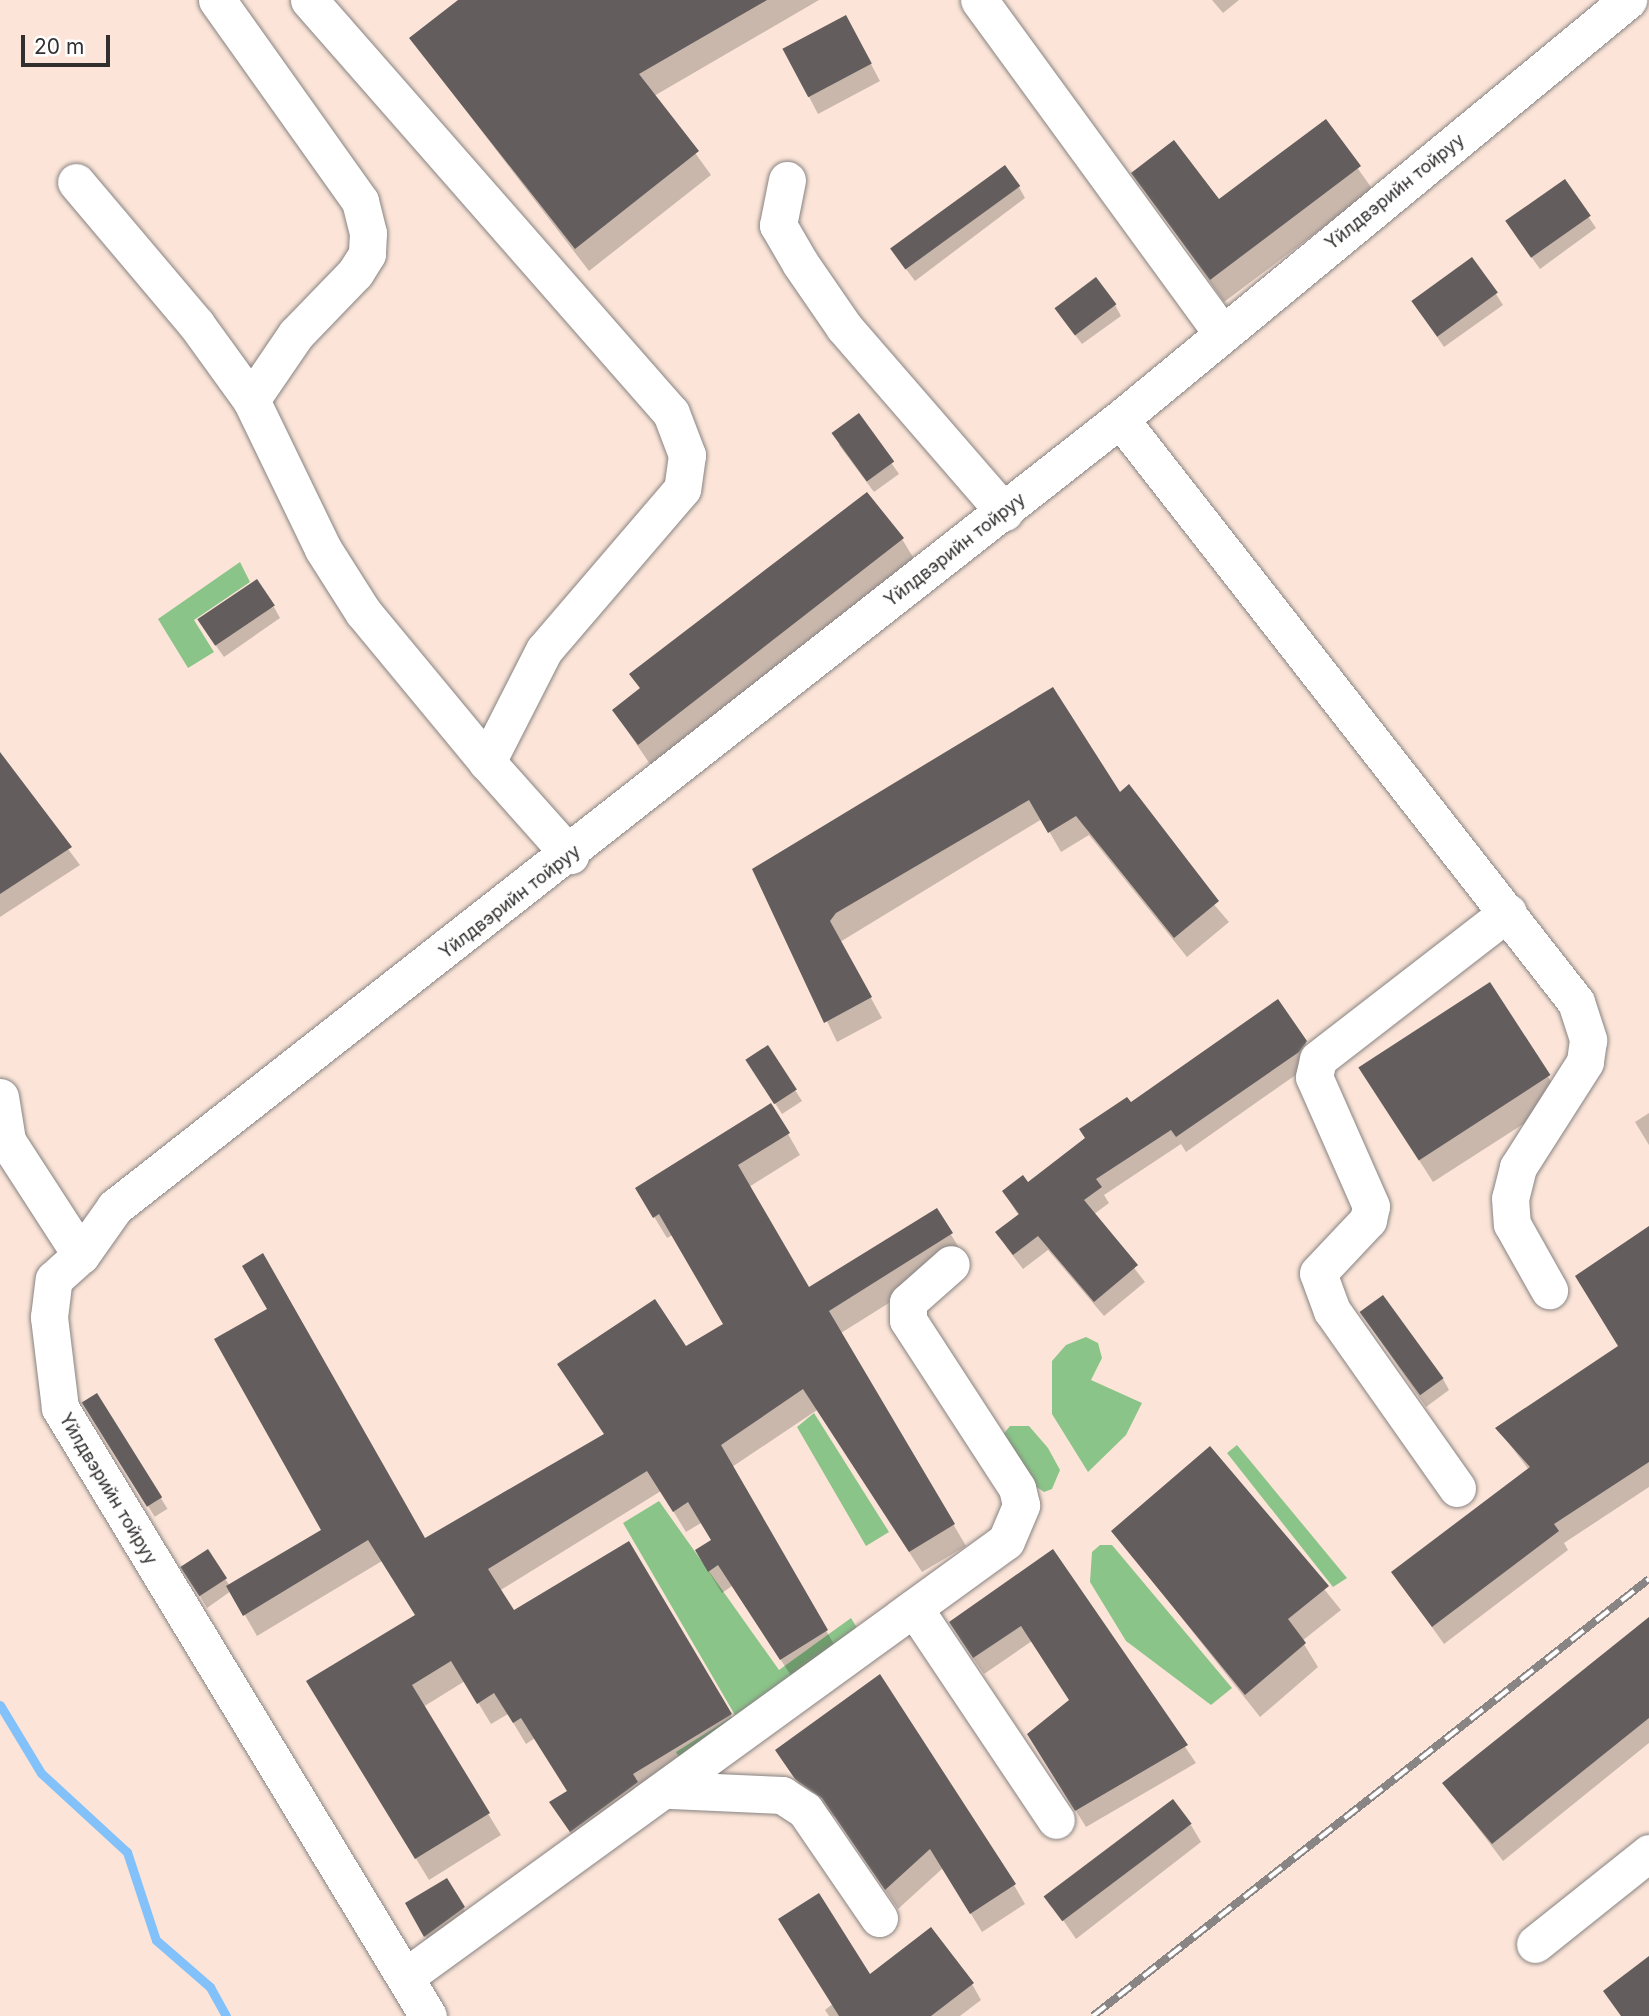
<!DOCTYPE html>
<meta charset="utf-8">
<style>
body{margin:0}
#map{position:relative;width:1649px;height:2016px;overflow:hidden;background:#f8f3f1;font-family:Inter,sans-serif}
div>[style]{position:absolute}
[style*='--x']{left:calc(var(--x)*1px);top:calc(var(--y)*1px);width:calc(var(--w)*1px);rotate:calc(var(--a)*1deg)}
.industrial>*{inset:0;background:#fce5d8;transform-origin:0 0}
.forest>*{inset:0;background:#8ac488}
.shadow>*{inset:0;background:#0003;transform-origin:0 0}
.stream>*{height:9px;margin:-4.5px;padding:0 4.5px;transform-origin:4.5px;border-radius:4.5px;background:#82c1f9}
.building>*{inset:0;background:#635e5d;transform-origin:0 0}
.roads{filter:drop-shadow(0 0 2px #888382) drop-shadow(0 0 2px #888382)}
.minor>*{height:37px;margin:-18.5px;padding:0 18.5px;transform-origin:18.5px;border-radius:18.5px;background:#fff}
.rail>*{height:8px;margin-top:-4px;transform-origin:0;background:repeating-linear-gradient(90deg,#fff 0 16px,#898584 0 32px);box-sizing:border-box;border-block:2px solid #898584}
span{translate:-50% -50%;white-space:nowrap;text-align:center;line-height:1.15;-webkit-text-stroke:7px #fff;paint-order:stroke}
.street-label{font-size:18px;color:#32302f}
.scale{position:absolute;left:21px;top:35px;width:89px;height:32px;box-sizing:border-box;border:4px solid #32302f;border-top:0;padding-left:9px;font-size:21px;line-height:24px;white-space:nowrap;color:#32302f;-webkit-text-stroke:5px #fff;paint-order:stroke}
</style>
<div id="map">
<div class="industrial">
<div style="left:0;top:0;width:1649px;height:2016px"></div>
</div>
<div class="forest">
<div style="clip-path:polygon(240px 562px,250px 582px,194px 620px,214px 652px,188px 668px,158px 619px)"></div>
<div style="clip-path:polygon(1086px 1337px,1098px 1343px,1102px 1358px,1091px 1380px,1142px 1403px,1126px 1435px,1088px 1472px,1052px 1414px,1052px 1361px,1066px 1345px)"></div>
<div style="clip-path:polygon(814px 1413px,889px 1532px,866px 1546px,797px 1427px)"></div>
<div style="clip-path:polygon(1010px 1426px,1029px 1426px,1048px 1448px,1060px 1470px,1052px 1489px,1044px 1492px,1000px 1462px,997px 1442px)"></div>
<div style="clip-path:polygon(1237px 1445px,1347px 1578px,1333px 1587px,1227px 1453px)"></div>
<div style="clip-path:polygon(659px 1501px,779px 1670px,851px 1618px,865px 1641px,686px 1769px,676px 1752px,735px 1715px,623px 1523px)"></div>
<div style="clip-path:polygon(1100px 1545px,1112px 1545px,1232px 1688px,1211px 1705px,1126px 1641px,1090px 1582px,1092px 1552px)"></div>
</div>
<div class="shadow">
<div style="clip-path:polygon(461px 0,819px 0,654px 96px,711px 175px,589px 271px,411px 39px)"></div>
<div style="clip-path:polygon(1212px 0,1239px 0,1223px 13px)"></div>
<div style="clip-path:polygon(855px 34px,880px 81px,818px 114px,784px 49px)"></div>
<div style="clip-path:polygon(1325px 122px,1373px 190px,1224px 302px,1133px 173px,1219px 202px)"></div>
<div style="clip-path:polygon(1564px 181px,1596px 228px,1540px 269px,1514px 233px)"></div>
<div style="clip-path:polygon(1019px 187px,1025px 198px,915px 281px,900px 261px)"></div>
<div style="clip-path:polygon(1496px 294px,1503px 305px,1444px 347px,1413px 302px)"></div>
<div style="clip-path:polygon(1115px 305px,1121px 316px,1082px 344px,1063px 319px)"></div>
<div style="clip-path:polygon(858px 415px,899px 474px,874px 492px,839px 445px)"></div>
<div style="clip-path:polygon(902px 539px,916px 562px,652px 767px,614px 711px,641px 690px,631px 674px)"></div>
<div style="clip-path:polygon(274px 607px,280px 618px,224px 657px,207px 633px)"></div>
<div style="clip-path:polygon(1053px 689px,1119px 794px,1229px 922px,1187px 957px,1089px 835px,1061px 852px,1042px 819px,840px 942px,882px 1018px,837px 1042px,754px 870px)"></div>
<div style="clip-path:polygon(0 758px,80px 865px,0 917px)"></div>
<div style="clip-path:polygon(1490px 984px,1562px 1099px,1433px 1182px,1374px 1090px)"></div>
<div style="clip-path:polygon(1305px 1042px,1315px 1058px,1307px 1067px,1186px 1152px,1181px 1144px,1104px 1195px,1109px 1203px,1093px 1215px,1145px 1282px,1104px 1316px,1048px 1250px,1023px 1269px,1007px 1248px,998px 1232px,1019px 1216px,1004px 1192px,1028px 1184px,1130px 1104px)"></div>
<div style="clip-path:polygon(755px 1072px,795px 1090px,802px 1101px,782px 1114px)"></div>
<div style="clip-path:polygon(1649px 1113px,1649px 1145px,1635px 1122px)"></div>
<div style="clip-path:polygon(788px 1134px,800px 1155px,749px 1187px,808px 1289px,936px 1210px,964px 1256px,841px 1333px,966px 1546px,922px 1572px,817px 1410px,732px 1467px,839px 1653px,794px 1680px,732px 1586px,722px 1593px,709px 1572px,697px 1551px,713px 1541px,701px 1523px,686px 1532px,661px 1491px,499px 1591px,513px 1612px,628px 1544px,743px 1736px,583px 1852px,551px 1803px,568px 1792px,535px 1738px,526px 1744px,508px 1714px,491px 1724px,465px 1681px,423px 1707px,501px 1835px,429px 1880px,321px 1703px,417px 1616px,382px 1561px,257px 1636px,231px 1591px,207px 1608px,184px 1568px,207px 1552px,230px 1586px,324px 1530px,425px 1540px,605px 1435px,560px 1365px,685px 1348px,725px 1325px,673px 1235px,667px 1238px,650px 1210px)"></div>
<div style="clip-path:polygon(1649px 1228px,1649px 1487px,1564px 1543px,1568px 1550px,1444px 1644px,1393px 1573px,1529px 1470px,1498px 1429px,1620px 1346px)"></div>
<div style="clip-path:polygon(1361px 1313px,1443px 1379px,1449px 1390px,1426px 1407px)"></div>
<div style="left:97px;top:1396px;width:133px;height:15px;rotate:58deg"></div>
<div style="clip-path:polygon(1210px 1448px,1341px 1610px,1302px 1641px,1318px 1667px,1260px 1717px,1113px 1531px)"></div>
<div style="clip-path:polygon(1052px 1551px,1196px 1763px,1086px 1827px,1039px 1751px,1071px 1701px,1032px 1641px,984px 1674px,960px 1639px)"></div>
<div style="clip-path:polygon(1649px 1619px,1649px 1743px,1503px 1861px,1444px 1783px)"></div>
<div style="clip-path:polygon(777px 1751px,1014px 1885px,1025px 1904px,982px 1932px,943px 1868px,898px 1909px,836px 1818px,809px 1799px)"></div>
<div style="clip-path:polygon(1191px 1825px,1201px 1842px,1076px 1939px,1048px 1898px)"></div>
<div style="left:447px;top:1880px;width:46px;height:47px;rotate:60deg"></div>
<div style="clip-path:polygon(869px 1976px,972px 1984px,981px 2000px,960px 2016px,829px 2016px,825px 2010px)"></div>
</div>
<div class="stream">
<div style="--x:0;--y:1705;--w:79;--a:58.9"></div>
<div style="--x:41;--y:1773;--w:117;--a:42.6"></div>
<div style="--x:127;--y:1852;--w:93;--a:71.8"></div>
<div style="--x:156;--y:1940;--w:72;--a:41"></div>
<div style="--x:210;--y:1987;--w:33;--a:61"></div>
</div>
<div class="building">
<div style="clip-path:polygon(458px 0,767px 0,639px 74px,699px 151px,575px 249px,409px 38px)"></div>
<div style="left:846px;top:15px;width:55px;height:72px;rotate:62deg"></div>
<div style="clip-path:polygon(1326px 119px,1361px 166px,1210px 280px,1131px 173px,1174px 140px,1219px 199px)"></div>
<div style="left:1005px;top:165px;width:26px;height:142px;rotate:54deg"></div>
<div style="left:1565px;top:179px;width:45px;height:73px;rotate:55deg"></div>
<div style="left:1472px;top:257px;width:44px;height:75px;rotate:54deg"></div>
<div style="left:1096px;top:277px;width:34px;height:52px;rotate:53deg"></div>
<div style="left:859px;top:413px;width:60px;height:34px;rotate:54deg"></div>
<div style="clip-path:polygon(867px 492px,904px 538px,638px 745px,612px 710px,640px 688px,629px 674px)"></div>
<div style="left:257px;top:579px;width:32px;height:72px;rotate:56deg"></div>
<div style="clip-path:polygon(1053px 687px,1120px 792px,1129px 784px,1219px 901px,1174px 938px,1076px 816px,1048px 833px,1029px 800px,836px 913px,830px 921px,872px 997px,824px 1023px,752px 869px)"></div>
<div style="clip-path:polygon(0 752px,72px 847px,0 894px)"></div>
<div style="left:1490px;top:982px;width:111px;height:157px;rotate:57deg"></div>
<div style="clip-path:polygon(1278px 999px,1307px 1041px,1299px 1052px,1176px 1137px,1171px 1130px,1096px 1179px,1102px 1187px,1084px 1200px,1138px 1265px,1094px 1302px,1038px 1236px,1013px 1255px,995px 1232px,1019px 1214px,1002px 1191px,1023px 1175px,1028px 1182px,1085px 1138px,1079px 1129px,1127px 1097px,1131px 1102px)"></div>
<div style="left:768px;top:1045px;width:53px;height:27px;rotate:57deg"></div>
<div style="clip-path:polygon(771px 1103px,790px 1133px,738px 1165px,809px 1287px,937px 1208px,953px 1233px,829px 1311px,955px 1524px,909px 1552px,803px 1389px,721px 1445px,828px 1630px,780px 1660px,718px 1565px,708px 1572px,695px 1550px,711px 1540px,688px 1502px,673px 1512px,647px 1471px,488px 1569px,514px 1610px,629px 1541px,732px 1714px,633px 1774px,638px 1782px,570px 1832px,549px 1802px,567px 1791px,521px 1718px,513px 1723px,494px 1693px,477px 1704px,451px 1661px,412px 1685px,490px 1813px,415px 1859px,306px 1681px,415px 1615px,368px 1540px,243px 1616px,226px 1586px,321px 1530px,214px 1339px,267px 1309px,242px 1266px,263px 1253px,425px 1538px,604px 1434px,557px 1364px,655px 1299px,686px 1346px,723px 1324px,659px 1214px,653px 1218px,635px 1188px)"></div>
<div style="clip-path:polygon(1649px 1226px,1649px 1462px,1554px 1524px,1559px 1531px,1432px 1627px,1391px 1572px,1530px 1467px,1495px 1428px,1618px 1346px,1575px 1276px)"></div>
<div style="left:1383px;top:1295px;width:103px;height:29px;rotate:54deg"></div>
<div style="left:97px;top:1393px;width:123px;height:18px;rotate:58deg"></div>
<div style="clip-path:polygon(1210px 1446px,1329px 1586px,1288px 1619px,1306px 1643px,1245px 1695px,1111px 1531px)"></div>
<div style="left:208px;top:1549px;width:35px;height:33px;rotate:57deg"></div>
<div style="clip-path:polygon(1053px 1549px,1188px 1745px,1075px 1811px,1027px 1734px,1069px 1700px,1021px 1626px,973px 1658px,949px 1622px)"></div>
<div style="clip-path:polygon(1649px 1617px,1649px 1718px,1492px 1844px,1442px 1783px)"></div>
<div style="clip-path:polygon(880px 1674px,1016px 1884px,970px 1914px,930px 1849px,885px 1890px,822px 1798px,795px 1779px,775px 1750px)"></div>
<div style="left:1173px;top:1799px;width:31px;height:162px;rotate:53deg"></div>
<div style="clip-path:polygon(447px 1878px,465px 1907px,424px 1937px,405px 1903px)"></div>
<div style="clip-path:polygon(819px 1893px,870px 1974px,931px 1927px,974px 1983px,931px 2016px,839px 2016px,778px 1919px)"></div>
<div style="clip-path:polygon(1649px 1956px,1649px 2016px,1621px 2016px,1603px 1991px)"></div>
</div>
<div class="roads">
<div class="minor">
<div style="--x:217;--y:0;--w:247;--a:54.6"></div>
<div style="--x:360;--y:201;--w:33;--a:76"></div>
<div style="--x:368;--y:233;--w:21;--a:93"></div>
<div style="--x:367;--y:254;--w:22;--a:122"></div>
<div style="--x:355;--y:273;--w:85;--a:134"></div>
<div style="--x:296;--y:334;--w:80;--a:124.3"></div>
<div style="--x:309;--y:0;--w:549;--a:48.77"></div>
<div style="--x:671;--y:413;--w:45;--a:69.1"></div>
<div style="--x:687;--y:455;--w:34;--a:98"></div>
<div style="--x:682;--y:489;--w:212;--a:130.6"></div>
<div style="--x:544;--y:650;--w:126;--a:117"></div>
<div style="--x:487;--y:762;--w:125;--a:48.3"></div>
<div style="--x:979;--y:0;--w:412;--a:53.9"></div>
<div style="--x:787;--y:180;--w:46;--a:101.3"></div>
<div style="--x:778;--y:225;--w:44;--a:59.9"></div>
<div style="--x:800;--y:263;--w:78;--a:55.5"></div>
<div style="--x:844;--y:327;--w:245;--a:49.1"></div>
<div style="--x:76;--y:182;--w:186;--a:49.8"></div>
<div style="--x:196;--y:324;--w:94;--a:54.1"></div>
<div style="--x:251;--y:400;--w:165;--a:64.2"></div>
<div style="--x:323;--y:549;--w:75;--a:57.6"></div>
<div style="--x:363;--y:612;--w:195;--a:50.4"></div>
<div style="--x:1120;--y:419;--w:740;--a:51.97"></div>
<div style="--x:1576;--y:1002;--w:40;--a:72"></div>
<div style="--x:1588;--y:1040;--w:22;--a:98"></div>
<div style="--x:1585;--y:1062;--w:125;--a:122.5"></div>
<div style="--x:1518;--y:1167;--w:32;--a:104"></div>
<div style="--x:1510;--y:1198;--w:26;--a:86"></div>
<div style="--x:1512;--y:1224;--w:76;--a:60.7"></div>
<div style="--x:0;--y:1097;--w:44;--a:80.8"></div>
<div style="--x:0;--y:1130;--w:149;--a:57.1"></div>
<div style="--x:1457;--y:1488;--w:217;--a:-125.2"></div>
<div style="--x:1332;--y:1311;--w:40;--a:-110.2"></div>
<div style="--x:1318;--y:1273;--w:73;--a:-46.7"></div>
<div style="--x:1368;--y:1220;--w:14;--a:-78"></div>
<div style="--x:1371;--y:1206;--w:141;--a:-113.8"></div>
<div style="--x:1314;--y:1077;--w:18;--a:-77"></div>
<div style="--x:1318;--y:1059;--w:240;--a:-37.7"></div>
<div style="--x:914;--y:1608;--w:255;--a:56.2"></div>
<div style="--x:671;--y:1790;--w:111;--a:2.6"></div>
<div style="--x:782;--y:1795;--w:27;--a:33"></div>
<div style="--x:805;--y:1810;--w:131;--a:55.6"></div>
<div style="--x:1535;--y:1944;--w:146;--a:-38.6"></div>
<div style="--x:405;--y:1977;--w:742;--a:-35.96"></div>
<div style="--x:1006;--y:1541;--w:39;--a:-67"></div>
<div style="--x:1021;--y:1505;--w:17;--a:-103"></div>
<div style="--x:1017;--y:1488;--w:200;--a:-123"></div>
<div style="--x:908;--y:1320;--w:18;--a:-90"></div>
<div style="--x:908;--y:1302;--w:57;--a:-41.5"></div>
<div style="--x:428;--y:2016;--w:711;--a:-121.18"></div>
<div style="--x:60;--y:1408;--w:92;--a:-96.9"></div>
<div style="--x:49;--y:1317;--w:38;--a:-83"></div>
<div style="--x:54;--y:1279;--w:36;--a:-42"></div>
<div style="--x:81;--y:1255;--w:59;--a:-54.7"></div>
<div style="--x:115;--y:1207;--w:1277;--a:-38.1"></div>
<div style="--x:1120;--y:419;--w:659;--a:-39.52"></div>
</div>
</div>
<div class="rail">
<div style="--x:1093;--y:2016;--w:707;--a:-38.17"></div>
</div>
<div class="street-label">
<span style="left:1395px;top:192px;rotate:-39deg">Үйлдвэрийн тойруу</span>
<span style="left:955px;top:550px;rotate:-38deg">Үйлдвэрийн тойруу</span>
<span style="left:510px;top:902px;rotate:-38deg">Үйлдвэрийн тойруу</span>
<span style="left:108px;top:1489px;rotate:59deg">Үйлдвэрийн тойруу</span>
</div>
<div class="scale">20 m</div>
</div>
